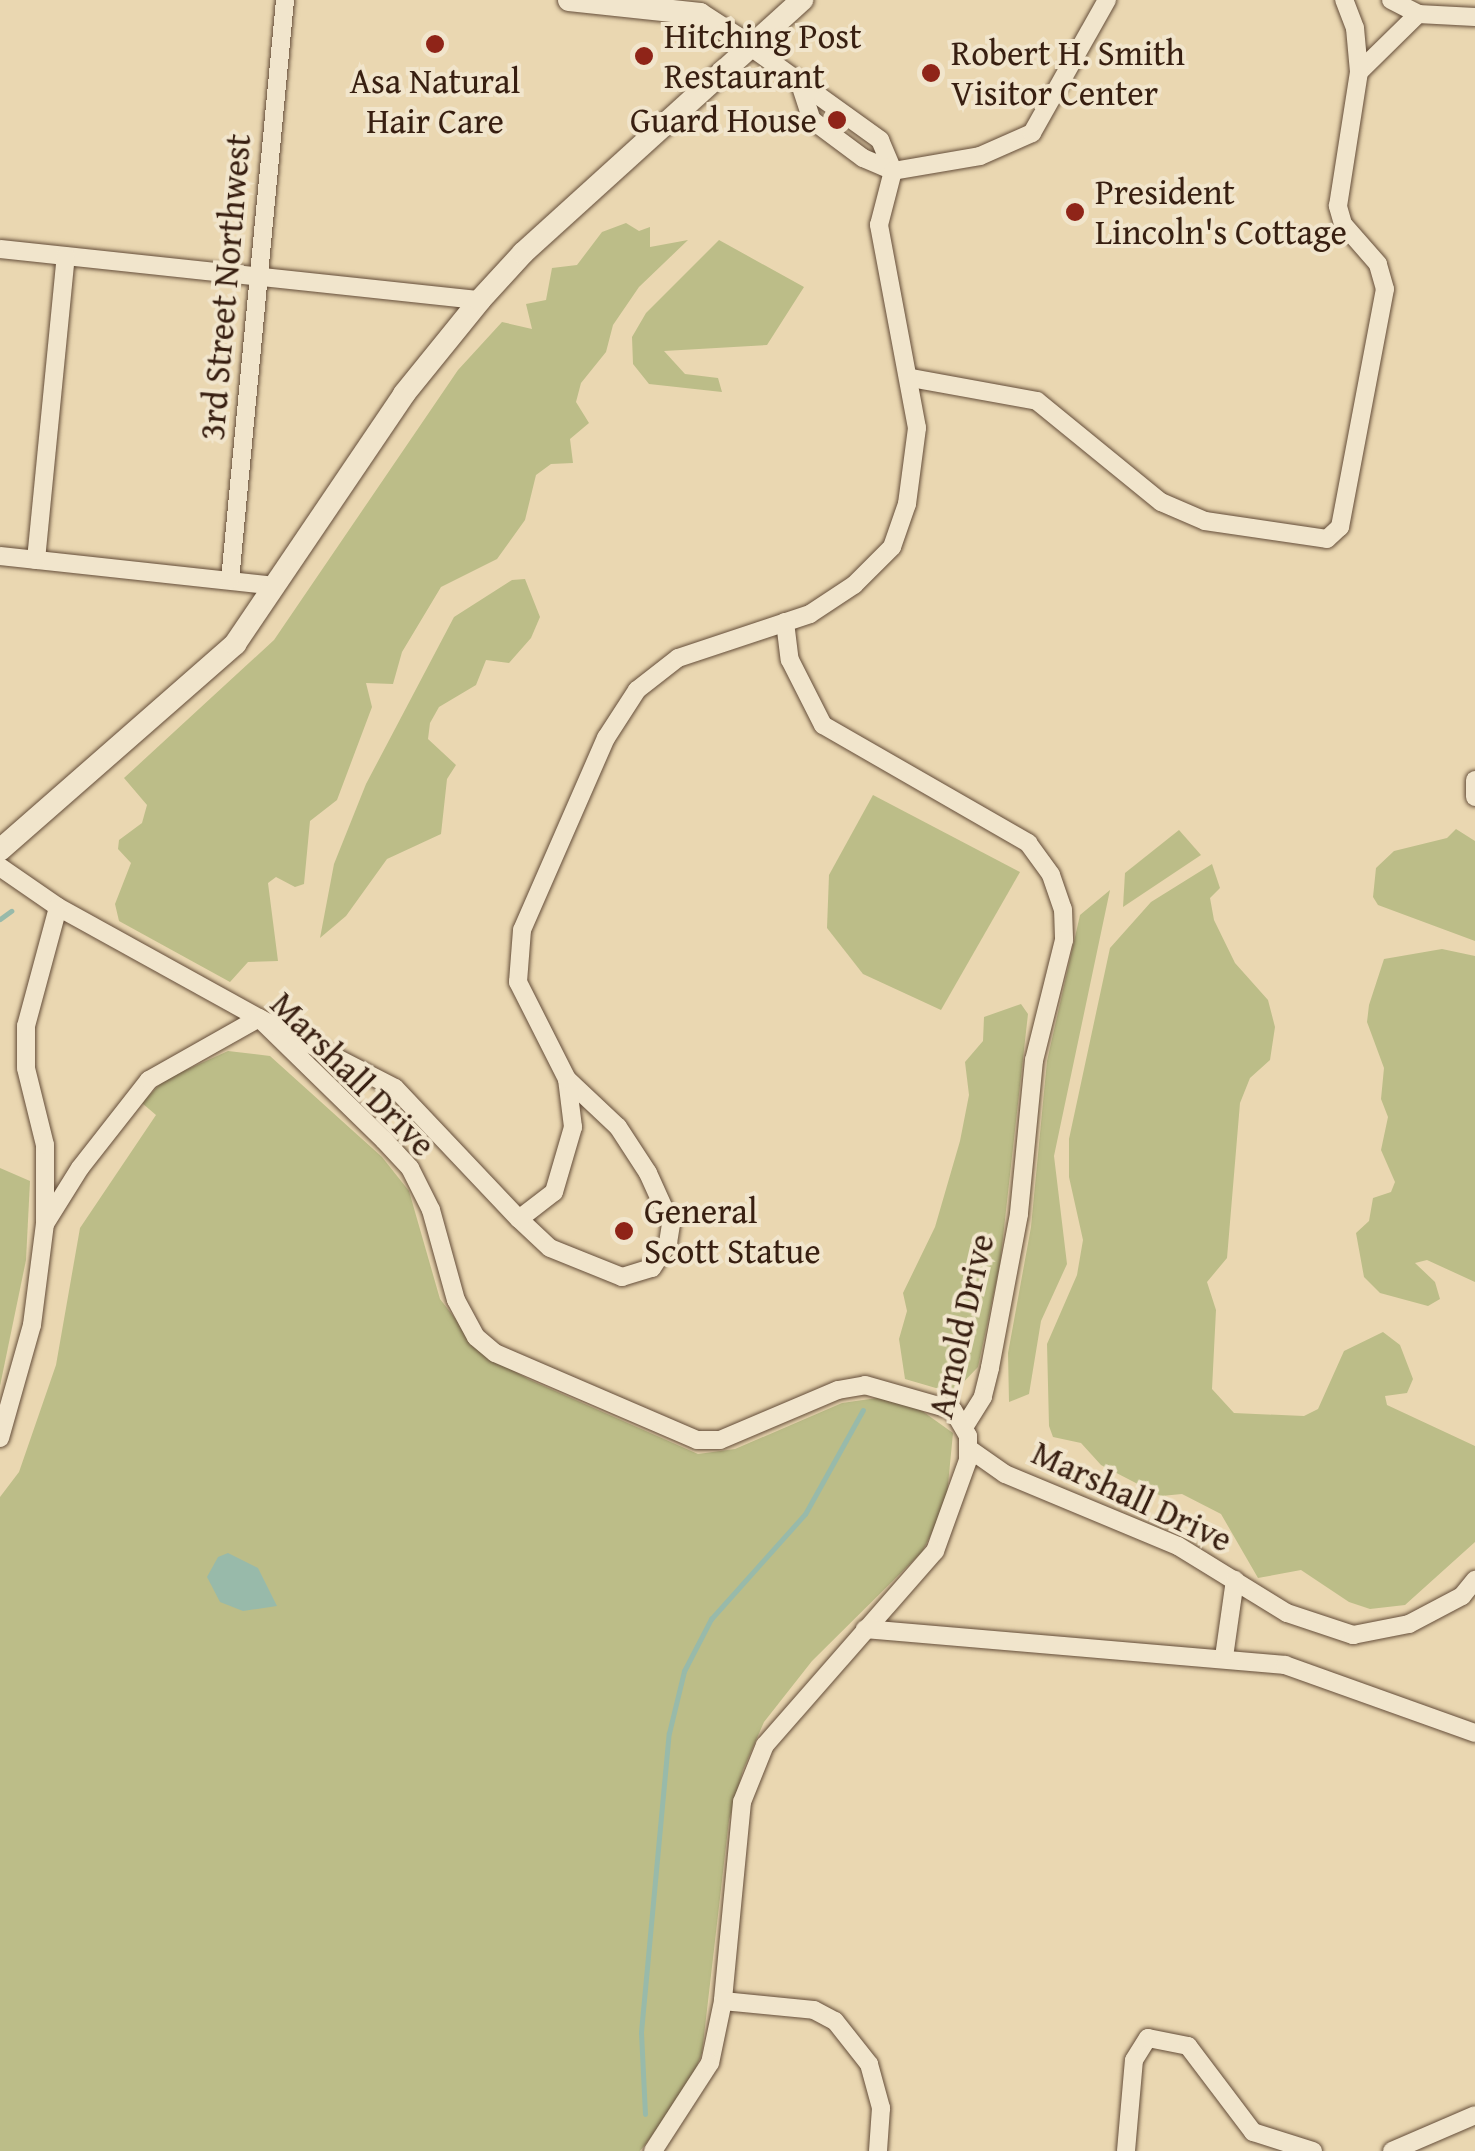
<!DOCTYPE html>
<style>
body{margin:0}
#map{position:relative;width:1475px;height:2151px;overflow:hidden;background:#ead7b1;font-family:"Gentium Book Plus",serif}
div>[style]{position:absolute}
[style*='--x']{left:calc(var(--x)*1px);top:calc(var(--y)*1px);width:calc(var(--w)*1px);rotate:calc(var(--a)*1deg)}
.green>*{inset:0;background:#bcbd88}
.water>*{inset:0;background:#98baaa}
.stream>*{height:5px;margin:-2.5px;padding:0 2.5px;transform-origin:2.5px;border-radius:2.5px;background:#98baaa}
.roads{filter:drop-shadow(0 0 2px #644d39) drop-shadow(0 0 2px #644d39)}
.minor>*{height:18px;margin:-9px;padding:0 9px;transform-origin:9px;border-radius:9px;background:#f1e5cc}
.tertiary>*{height:22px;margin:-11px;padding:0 11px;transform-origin:11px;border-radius:11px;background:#f1e5cc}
.dots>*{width:28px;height:28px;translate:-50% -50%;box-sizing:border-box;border:5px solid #f1e5cc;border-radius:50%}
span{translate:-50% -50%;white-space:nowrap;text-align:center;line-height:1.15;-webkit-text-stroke:8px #f1e5cc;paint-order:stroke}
.poi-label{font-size:35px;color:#381f11}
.left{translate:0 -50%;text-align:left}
.right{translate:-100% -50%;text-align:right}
.street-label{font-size:35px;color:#381f11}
</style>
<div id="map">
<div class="green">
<div style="clip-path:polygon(626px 223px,639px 231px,650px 227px,650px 247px,688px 240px,639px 287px,613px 325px,606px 352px,581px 383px,576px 402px,589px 423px,570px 439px,573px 463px,551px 464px,536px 475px,525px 520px,497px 559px,441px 587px,402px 652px,393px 684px,366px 683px,372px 707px,337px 800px,310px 821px,304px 884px,295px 887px,276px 877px,268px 883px,278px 961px,248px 962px,230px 982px,119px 921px,115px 904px,131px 863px,118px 849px,119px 840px,142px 823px,147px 805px,124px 778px,274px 640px,458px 370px,502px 322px,532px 329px,526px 304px,546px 300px,552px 268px,577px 265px,602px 232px)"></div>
<div style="clip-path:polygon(719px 240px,804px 287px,767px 345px,664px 351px,685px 374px,718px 378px,722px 392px,649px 384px,633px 364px,632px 337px,646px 313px)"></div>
<div style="clip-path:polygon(525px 579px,540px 617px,531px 638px,509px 663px,486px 660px,476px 685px,439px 707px,430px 723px,428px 739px,456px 765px,447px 779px,441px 834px,387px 859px,346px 916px,320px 938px,334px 864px,366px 784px,454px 617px,512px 580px)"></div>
<div style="clip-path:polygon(873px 795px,1020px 872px,941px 1010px,863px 974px,827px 928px,829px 875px)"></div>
<div style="clip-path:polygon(1456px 829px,1475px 841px,1475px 941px,1378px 905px,1373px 897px,1376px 868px,1394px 851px,1447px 838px)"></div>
<div style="clip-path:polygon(1179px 830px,1201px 855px,1123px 907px,1125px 873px)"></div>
<div style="clip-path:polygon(1212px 864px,1220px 888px,1210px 898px,1214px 920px,1235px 963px,1268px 1000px,1275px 1027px,1270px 1060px,1250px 1078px,1240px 1103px,1227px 1258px,1207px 1282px,1216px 1310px,1212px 1389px,1234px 1413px,1304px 1416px,1318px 1409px,1344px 1351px,1383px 1332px,1400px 1345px,1413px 1379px,1407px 1393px,1385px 1396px,1387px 1405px,1475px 1446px,1475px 1542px,1405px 1605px,1370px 1609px,1349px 1602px,1301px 1570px,1258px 1578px,1221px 1514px,1182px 1494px,1161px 1496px,1101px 1465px,1081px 1443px,1053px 1437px,1049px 1426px,1047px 1344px,1077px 1275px,1083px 1240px,1069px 1177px,1069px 1139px,1110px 948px,1151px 902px)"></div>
<div style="clip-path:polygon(1110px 890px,1054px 1156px,1067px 1264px,1041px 1321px,1029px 1394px,1009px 1402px,1008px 1353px,1031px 1227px,1047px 1061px,1080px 915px)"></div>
<div style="clip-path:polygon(1442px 949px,1475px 956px,1475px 1282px,1427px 1260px,1415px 1263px,1435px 1282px,1440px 1299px,1428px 1306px,1380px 1293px,1364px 1277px,1356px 1233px,1369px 1221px,1373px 1198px,1391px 1192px,1395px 1182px,1381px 1150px,1388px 1117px,1381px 1099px,1384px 1068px,1367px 1022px,1369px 1005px,1384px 959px)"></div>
<div style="clip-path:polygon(1021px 1004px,1028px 1014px,1000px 1264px,978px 1367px,953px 1393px,905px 1379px,899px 1339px,907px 1311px,903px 1293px,935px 1227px,960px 1141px,969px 1095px,965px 1062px,983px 1041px,984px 1017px)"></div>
<div style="clip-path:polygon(228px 1051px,270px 1056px,382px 1157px,409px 1191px,440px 1299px,482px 1353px,528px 1379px,698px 1454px,735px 1449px,842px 1403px,877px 1398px,911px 1403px,953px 1433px,946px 1505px,922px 1552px,812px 1661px,764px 1722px,743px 1770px,729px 1820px,702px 2053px,686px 2093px,640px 2151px,0 2151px,0 1497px,19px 1472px,56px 1365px,80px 1228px,156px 1115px,142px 1103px,164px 1080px)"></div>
<div style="clip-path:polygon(0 1168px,30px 1181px,26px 1260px,0 1386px)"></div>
</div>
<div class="water">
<div style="clip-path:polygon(228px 1553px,258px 1568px,277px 1606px,243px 1611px,220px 1602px,207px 1577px,218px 1557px)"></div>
</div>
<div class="stream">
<div style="--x:0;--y:919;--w:14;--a:-36"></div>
<div style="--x:645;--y:2114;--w:82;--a:-92.8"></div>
<div style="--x:641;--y:2032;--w:300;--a:-84.7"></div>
<div style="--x:669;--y:1733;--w:64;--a:-76.4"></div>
<div style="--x:684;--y:1671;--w:59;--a:-62.6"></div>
<div style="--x:711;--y:1619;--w:141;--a:-48.2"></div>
<div style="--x:805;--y:1514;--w:119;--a:-60.9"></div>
</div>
<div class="roads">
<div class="minor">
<div style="--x:1391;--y:0;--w:30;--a:27"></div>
<div style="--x:1418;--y:14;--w:57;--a:3"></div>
<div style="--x:748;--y:45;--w:163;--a:35.7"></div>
<div style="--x:880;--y:140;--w:34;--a:67"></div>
<div style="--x:1359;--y:72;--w:83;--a:-44.5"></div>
<div style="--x:801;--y:87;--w:35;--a:72"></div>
<div style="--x:812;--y:120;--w:64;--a:36.7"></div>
<div style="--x:863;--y:158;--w:33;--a:23"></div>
<div style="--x:893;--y:171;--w:88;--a:-9.8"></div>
<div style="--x:980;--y:156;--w:57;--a:-23.9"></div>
<div style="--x:1032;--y:133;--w:153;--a:-60.6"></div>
<div style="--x:0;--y:249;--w:483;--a:6.1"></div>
<div style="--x:911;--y:378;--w:128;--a:10.3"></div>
<div style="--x:1037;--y:401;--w:160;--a:39.2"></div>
<div style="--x:1161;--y:502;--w:48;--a:23.4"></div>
<div style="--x:1205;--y:521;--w:123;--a:8.4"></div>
<div style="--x:1327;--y:539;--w:18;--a:-43"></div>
<div style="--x:1340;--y:527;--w:242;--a:-79.3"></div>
<div style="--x:1385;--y:289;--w:26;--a:-106"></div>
<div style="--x:1378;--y:264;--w:53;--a:-131.2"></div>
<div style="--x:1343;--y:224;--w:19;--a:-106"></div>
<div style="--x:1338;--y:206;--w:136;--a:-81.1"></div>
<div style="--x:1359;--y:72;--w:44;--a:-95.2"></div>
<div style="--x:1355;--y:28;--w:30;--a:-111"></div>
<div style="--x:0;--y:556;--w:277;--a:6.2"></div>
<div style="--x:36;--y:560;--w:305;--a:-84.4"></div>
<div style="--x:230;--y:580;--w:583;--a:-84.58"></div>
<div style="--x:785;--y:622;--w:38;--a:83"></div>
<div style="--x:790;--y:660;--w:73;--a:63.1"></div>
<div style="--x:823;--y:725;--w:237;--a:29.9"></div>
<div style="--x:1028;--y:843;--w:39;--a:54"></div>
<div style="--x:1051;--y:875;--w:36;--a:71"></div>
<div style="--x:1063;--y:909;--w:31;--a:88"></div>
<div style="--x:1064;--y:940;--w:124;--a:104"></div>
<div style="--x:1034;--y:1060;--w:155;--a:95.6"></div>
<div style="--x:1019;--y:1214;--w:157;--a:100.7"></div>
<div style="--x:990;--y:1368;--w:30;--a:104"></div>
<div style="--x:983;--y:1397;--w:36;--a:122"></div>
<div style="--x:1475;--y:780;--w:17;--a:90"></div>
<div style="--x:0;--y:867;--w:70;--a:34.6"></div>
<div style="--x:58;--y:907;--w:230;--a:28.9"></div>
<div style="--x:259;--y:1018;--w:175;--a:44.3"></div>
<div style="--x:384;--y:1140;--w:38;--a:47"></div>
<div style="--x:410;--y:1168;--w:47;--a:63.4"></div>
<div style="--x:431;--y:1210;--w:93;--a:74.5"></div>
<div style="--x:456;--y:1300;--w:42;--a:61.6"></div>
<div style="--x:476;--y:1337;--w:25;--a:40"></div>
<div style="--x:495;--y:1353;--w:220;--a:23.3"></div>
<div style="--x:697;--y:1440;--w:23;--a:0"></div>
<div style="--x:720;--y:1440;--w:128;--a:-23"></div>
<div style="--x:838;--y:1390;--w:27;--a:-10"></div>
<div style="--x:865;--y:1385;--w:91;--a:15.9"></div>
<div style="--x:953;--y:1410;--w:30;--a:60"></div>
<div style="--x:968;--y:1436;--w:24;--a:90"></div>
<div style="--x:968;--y:1460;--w:97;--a:109.9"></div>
<div style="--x:935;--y:1551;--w:258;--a:131.2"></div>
<div style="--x:765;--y:1745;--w:61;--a:112"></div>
<div style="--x:742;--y:1802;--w:200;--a:95.5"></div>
<div style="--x:723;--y:2001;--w:63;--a:101.8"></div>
<div style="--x:710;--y:2063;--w:105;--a:122.9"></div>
<div style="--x:519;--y:1219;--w:42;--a:43.1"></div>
<div style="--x:550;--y:1248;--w:78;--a:21.9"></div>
<div style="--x:622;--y:1277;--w:31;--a:-17"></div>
<div style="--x:652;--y:1268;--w:30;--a:-57"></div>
<div style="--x:668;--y:1243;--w:19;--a:-81"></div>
<div style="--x:671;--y:1224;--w:56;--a:-114.3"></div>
<div style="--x:648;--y:1173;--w:55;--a:-123.1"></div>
<div style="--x:618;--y:1127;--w:70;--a:-136.7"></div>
<div style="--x:45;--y:1224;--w:66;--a:-58"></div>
<div style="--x:80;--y:1168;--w:112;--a:-51.9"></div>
<div style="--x:149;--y:1080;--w:126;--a:-29.4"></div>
<div style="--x:259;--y:1018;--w:153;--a:27.2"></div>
<div style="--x:395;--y:1088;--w:180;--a:46.6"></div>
<div style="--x:519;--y:1219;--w:44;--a:-37.6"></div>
<div style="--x:554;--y:1192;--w:68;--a:-73.7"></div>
<div style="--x:573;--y:1127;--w:48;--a:-97.1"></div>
<div style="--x:567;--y:1079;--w:109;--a:-116.8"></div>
<div style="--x:518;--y:982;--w:52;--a:-85.6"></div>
<div style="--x:522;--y:930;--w:210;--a:-66.4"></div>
<div style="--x:606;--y:738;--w:57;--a:-57.1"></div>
<div style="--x:637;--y:690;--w:52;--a:-38"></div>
<div style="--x:678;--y:658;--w:139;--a:-18.4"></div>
<div style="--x:810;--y:614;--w:53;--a:-33.4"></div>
<div style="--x:854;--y:585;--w:54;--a:-45"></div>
<div style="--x:892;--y:547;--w:46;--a:-70.8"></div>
<div style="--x:907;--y:504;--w:77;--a:-82.5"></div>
<div style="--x:917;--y:428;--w:207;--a:-100.6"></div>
<div style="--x:879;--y:225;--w:56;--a:-75.5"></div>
<div style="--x:0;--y:1438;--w:117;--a:-74.2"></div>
<div style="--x:32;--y:1325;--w:102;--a:-82.7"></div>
<div style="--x:45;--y:1224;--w:79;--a:-90"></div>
<div style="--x:45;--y:1145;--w:79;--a:-103.9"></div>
<div style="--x:26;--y:1068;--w:42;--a:-90"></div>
<div style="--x:26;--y:1026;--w:123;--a:-74.9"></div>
<div style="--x:968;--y:1448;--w:45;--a:35.1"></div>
<div style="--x:1005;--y:1474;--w:187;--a:22.6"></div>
<div style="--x:1178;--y:1546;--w:128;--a:31.6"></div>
<div style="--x:1287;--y:1613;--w:70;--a:18.4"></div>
<div style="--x:1353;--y:1635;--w:57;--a:-11.1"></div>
<div style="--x:1409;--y:1624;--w:60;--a:-27.8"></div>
<div style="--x:1462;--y:1596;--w:21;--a:-51"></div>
<div style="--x:865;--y:1629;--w:422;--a:4.9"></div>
<div style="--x:1285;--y:1665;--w:202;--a:19.7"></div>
<div style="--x:1224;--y:1657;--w:78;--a:-81.9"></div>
<div style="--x:723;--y:2001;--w:91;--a:5.6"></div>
<div style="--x:814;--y:2010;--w:24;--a:28"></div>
<div style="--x:835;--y:2021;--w:55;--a:51.7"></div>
<div style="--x:869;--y:2064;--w:46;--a:74.7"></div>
<div style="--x:881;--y:2108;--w:43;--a:94"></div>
<div style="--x:1126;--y:2151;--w:91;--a:-85"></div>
<div style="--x:1134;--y:2060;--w:26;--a:-58"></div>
<div style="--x:1148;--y:2038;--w:41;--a:11.3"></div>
<div style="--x:1188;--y:2046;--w:108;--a:52.9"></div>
<div style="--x:1253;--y:2132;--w:63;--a:17.6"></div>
<div style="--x:1392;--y:2151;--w:90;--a:-23.4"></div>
</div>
<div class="tertiary">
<div style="--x:569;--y:0;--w:132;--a:6.1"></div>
<div style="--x:700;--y:14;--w:57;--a:32.9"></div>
<div style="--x:0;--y:850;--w:313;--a:-41.2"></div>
<div style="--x:235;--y:644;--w:302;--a:-55.9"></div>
<div style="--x:404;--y:394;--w:121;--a:-51"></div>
<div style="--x:480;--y:300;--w:64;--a:-47.5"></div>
<div style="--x:523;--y:253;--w:377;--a:-42.2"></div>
</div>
</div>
<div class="dots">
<div style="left:435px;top:44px;background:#8f2418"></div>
<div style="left:644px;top:56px;background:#8f2418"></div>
<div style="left:931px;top:73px;background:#8f2418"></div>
<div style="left:837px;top:120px;background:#8f2418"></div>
<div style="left:1075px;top:212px;background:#8f2418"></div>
<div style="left:624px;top:1231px;background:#8f2418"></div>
</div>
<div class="poi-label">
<span class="left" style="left:664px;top:56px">Hitching Post<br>Restaurant</span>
<span class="left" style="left:951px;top:73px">Robert H. Smith<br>Visitor Center</span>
<span style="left:435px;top:101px">Asa Natural<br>Hair Care</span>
<span class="right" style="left:817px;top:120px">Guard House</span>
<span class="left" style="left:1095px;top:212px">President<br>Lincoln's Cottage</span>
<span class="left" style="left:644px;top:1231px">General<br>Scott Statue</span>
</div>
<div class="street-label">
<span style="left:225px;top:287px;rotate:-85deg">3rd Street Northwest</span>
<span style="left:353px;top:1074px;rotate:45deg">Marshall Drive</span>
<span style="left:961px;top:1326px;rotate:-77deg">Arnold Drive</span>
<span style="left:1132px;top:1496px;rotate:25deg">Marshall Drive</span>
</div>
</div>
